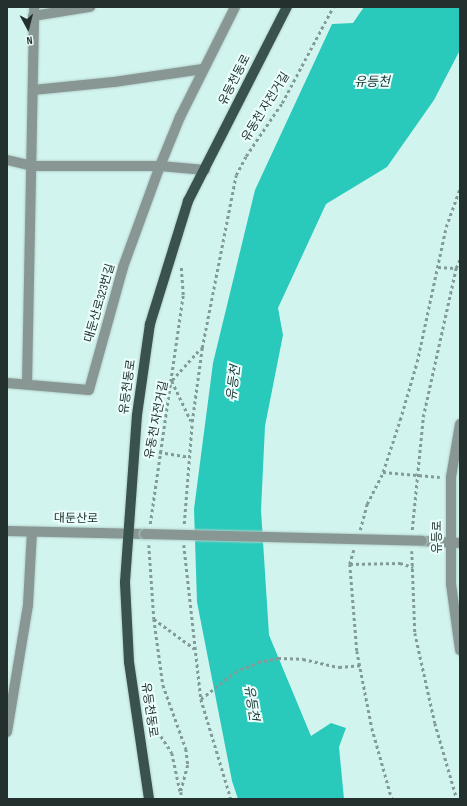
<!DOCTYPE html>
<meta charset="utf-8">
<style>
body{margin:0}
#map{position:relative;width:467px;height:806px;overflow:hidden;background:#d2f4ef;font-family:"Sofia Sans Condensed","Noto Sans KR",sans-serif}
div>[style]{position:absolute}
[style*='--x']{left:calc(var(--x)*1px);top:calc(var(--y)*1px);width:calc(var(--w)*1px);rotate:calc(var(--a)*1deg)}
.water>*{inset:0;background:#29cabb}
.path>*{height:2.5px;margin-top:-1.25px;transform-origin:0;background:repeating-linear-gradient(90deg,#839b98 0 3px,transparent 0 6px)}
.roads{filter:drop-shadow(0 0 1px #b2d1cc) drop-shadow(0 0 1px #b2d1cc)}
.minor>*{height:10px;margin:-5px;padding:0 5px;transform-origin:5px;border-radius:5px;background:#899794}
.major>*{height:10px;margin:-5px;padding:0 5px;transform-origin:5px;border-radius:5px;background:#39524e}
.bridges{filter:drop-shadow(0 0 1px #b2d1cc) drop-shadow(0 0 1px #b2d1cc)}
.minor-bridge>*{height:10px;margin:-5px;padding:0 5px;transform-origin:5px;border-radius:5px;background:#899794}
span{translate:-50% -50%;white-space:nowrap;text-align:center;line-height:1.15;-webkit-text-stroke:4px #eafefb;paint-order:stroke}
.street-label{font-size:12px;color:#23302e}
.water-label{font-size:13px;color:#223b38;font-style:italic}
.frame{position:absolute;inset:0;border:8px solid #23302e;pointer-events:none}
.north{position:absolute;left:8px;top:8px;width:40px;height:40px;-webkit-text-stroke:3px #eafefb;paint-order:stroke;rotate:173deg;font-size:11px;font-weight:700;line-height:16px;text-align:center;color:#23302e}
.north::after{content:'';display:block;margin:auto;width:14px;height:18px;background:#23302e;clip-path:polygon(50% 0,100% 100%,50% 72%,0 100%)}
</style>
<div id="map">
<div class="water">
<div style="clip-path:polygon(364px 7px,460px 7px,460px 50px,434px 100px,387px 167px,326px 204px,278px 308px,283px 335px,265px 426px,261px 510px,269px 635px,311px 736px,331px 723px,346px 728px,339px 747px,344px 799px,238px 799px,232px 781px,197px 602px,194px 509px,213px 363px,255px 190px,332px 24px,353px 23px)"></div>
</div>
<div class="path">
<div style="--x:438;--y:267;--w:17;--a:3"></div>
<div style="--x:172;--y:380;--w:43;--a:-47.8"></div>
<div style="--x:172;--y:381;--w:44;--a:64.6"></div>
<div style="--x:159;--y:452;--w:30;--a:9"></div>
<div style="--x:383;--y:472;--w:57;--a:5"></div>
<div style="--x:150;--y:524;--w:231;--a:-81.8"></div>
<div style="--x:183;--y:295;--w:28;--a:-94"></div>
<div style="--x:184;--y:524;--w:102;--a:-85.5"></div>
<div style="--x:192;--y:422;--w:75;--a:-82.3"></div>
<div style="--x:202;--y:348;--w:176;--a:-78.9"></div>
<div style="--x:236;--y:175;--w:21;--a:-62"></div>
<div style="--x:246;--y:156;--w:64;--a:-55.8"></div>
<div style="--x:282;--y:103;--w:109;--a:-62"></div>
<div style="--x:360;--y:530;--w:27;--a:-75"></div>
<div style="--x:367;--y:504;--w:36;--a:-63"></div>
<div style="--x:383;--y:472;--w:55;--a:-71.9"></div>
<div style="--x:400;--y:420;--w:60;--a:-73.7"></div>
<div style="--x:417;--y:362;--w:138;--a:-77.9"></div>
<div style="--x:446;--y:227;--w:41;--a:-70.3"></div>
<div style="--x:412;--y:530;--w:114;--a:-84.4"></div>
<div style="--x:423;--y:417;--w:153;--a:-77.5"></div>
<div style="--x:456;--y:268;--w:10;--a:-66"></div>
<div style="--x:149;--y:545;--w:74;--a:86.1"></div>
<div style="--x:154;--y:619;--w:67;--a:82.2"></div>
<div style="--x:163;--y:685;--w:68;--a:70.2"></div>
<div style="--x:186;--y:749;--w:16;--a:83"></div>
<div style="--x:188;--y:765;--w:28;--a:105"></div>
<div style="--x:181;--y:792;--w:7;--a:82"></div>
<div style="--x:184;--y:545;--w:155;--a:83.7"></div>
<div style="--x:201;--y:699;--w:104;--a:73.3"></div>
<div style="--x:354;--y:550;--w:15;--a:106"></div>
<div style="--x:350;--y:564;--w:87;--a:85.4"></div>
<div style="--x:357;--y:651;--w:78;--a:79"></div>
<div style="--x:372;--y:728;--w:74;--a:74.3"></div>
<div style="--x:412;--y:551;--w:82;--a:87.9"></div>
<div style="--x:415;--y:633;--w:92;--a:77.5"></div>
<div style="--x:435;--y:723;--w:79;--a:73.9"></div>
<div style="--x:350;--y:564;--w:50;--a:-1.1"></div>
<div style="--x:400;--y:563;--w:14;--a:17"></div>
<div style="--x:154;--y:619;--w:51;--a:36.2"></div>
<div style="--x:201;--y:699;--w:43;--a:-38.5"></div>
<div style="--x:235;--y:672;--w:25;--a:-23"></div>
<div style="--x:258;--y:662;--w:20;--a:-11"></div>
<div style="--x:278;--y:658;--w:25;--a:2"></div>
<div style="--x:303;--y:659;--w:37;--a:13"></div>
<div style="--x:339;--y:667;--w:21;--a:-5"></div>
<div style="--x:148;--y:716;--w:44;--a:57"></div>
<div style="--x:172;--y:753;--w:39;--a:78"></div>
</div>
<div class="roads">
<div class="minor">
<div style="--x:33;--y:16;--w:58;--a:-9"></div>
<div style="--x:33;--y:90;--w:81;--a:-5.6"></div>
<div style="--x:114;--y:82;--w:90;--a:-8.3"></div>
<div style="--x:7;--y:160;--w:26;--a:13"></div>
<div style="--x:32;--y:166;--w:128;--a:0"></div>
<div style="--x:160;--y:166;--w:45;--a:5.1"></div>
<div style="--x:7;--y:383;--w:82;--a:4.9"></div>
<div style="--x:89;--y:390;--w:128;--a:-74.5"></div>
<div style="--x:123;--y:267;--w:108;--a:-69.9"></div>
<div style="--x:160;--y:166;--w:53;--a:-67.8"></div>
<div style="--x:180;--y:117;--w:123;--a:-63.4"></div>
<div style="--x:27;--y:384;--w:377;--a:-88.9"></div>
<div style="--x:460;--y:424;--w:54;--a:99.6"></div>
<div style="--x:451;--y:477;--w:107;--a:90"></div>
<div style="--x:451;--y:584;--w:67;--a:82.2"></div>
<div style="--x:7;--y:531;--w:138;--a:1.2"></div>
<div style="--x:422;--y:541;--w:38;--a:3"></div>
<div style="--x:7;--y:732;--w:129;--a:-80.6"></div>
<div style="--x:28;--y:605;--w:73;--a:-86.9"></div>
</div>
<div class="major">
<div style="--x:149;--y:799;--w:138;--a:-98.3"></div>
<div style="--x:129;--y:662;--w:80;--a:-92.9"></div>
<div style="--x:125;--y:582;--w:167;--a:-85.9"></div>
<div style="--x:137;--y:415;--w:92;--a:-81.9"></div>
<div style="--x:150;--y:324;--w:129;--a:-72.8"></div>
<div style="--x:188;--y:201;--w:218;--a:-63"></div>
</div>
</div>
<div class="bridges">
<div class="minor-bridge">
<div style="--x:145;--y:534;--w:277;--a:1.4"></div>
</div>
</div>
<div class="street-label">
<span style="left:235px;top:80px;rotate:-63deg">유등천동로</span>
<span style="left:266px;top:107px;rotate:-58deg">유동천 자전거길</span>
<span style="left:100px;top:303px;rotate:-74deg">대둔산로323번길</span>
<span style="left:128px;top:387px;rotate:-82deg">유등천동로</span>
<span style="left:157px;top:420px;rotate:-79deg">유동천 자전거길</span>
<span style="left:76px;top:519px;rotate:1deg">대둔산로</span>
<span style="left:438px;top:537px;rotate:-90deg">유등로</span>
<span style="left:149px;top:710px;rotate:82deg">유등천동로</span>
</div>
<div class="water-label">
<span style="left:372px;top:82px">유등천</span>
<span style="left:234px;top:383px;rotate:-83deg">유등천</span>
<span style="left:251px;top:703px;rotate:81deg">유등천</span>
</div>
<div class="frame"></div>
<div class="north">N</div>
</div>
